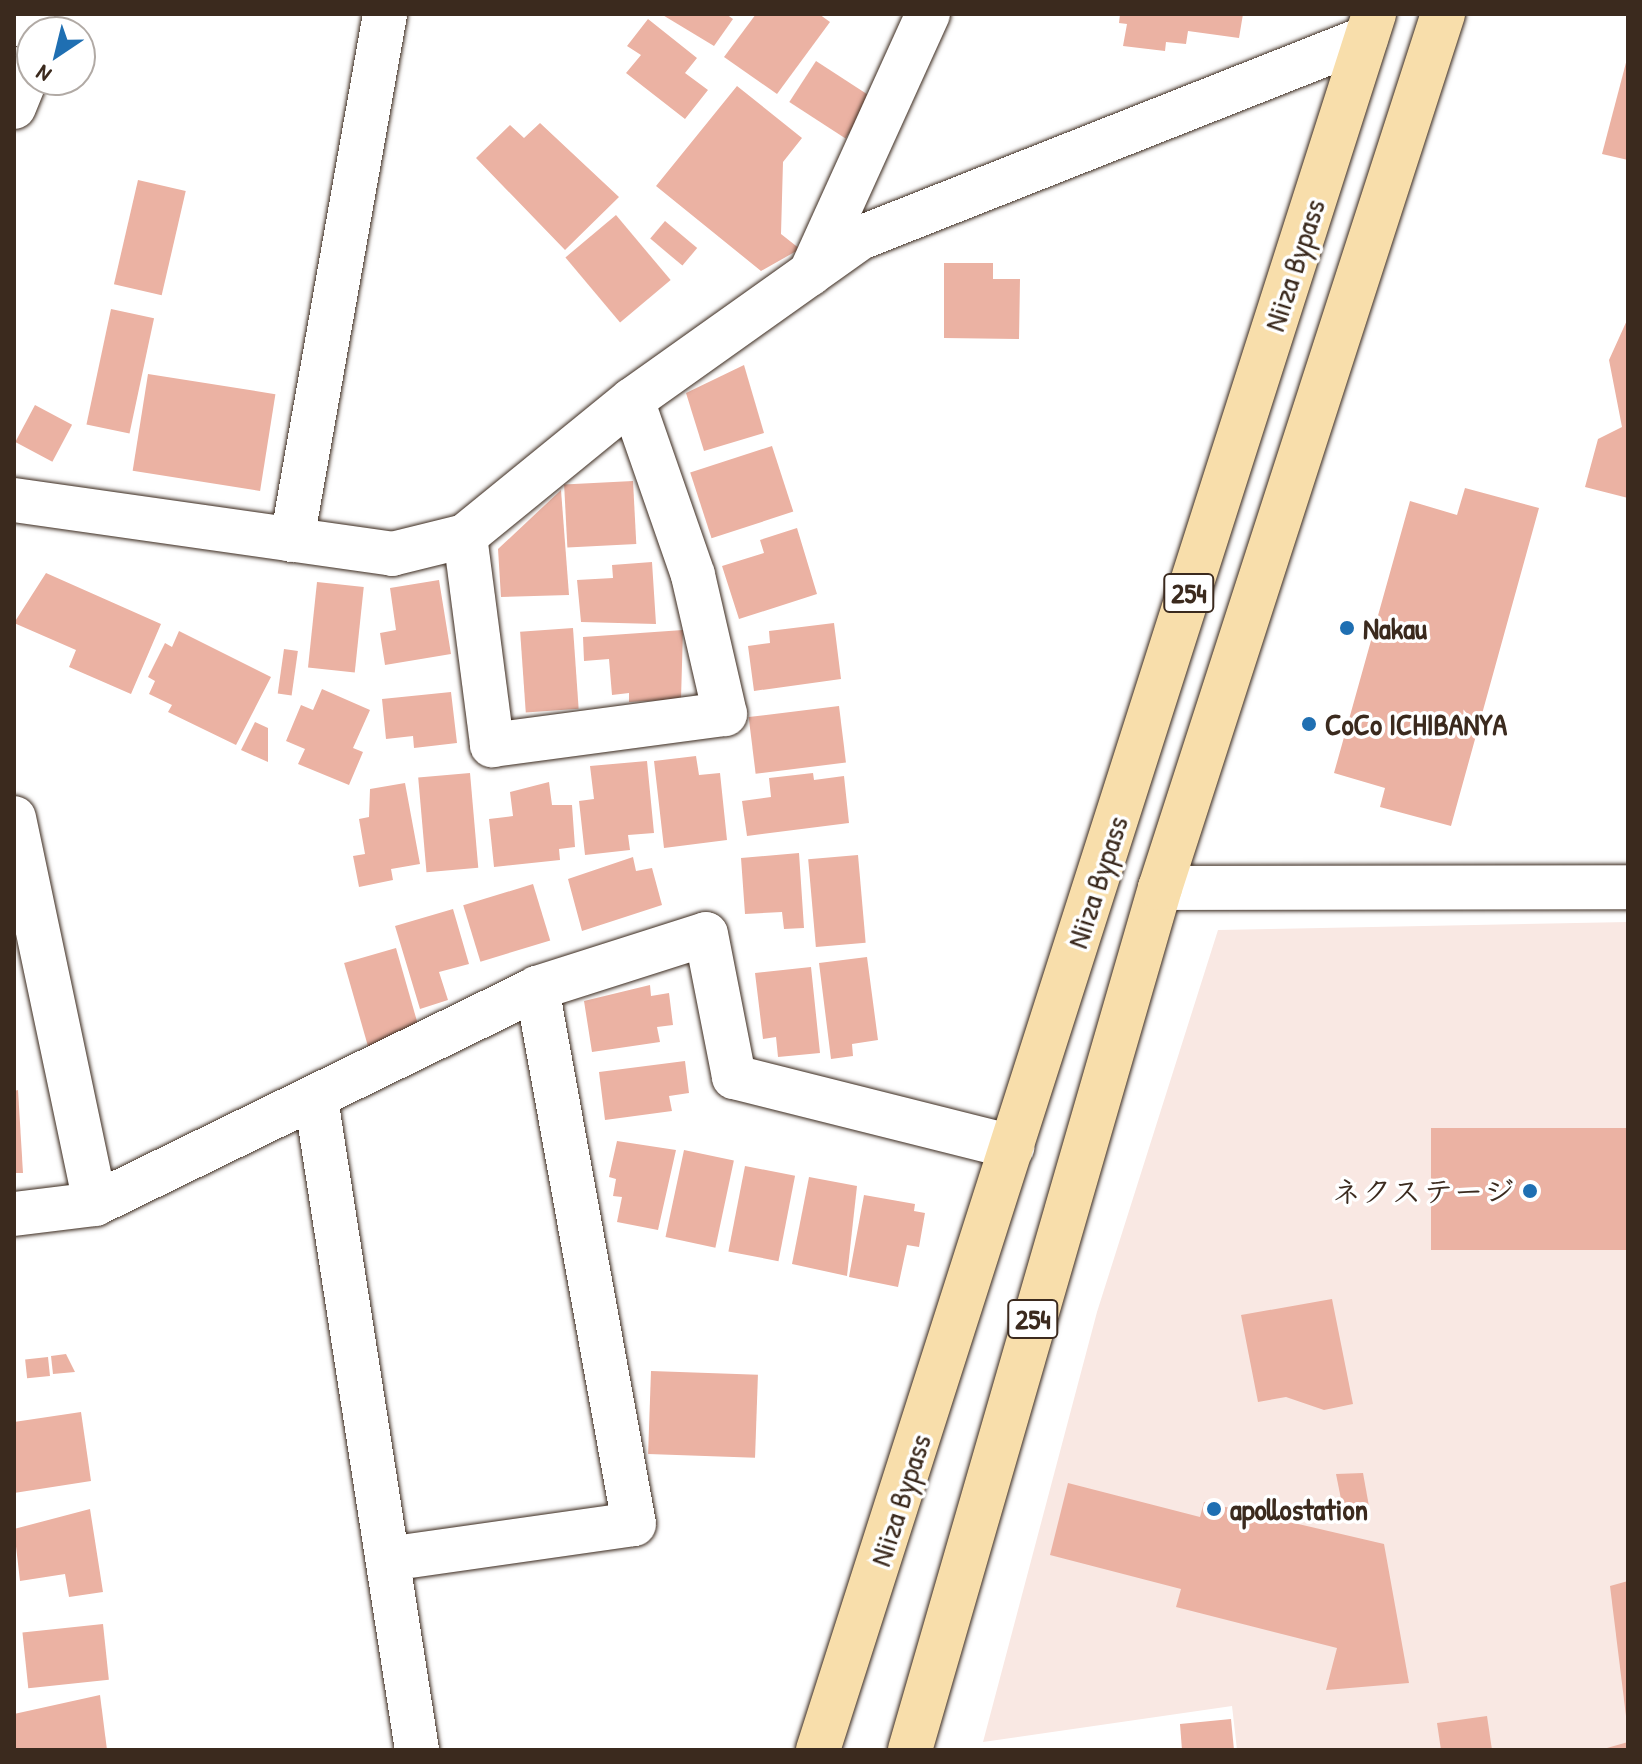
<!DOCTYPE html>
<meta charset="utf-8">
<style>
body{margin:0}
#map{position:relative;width:1642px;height:1764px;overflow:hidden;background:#fff;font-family:"Patrick Hand","Klee One",sans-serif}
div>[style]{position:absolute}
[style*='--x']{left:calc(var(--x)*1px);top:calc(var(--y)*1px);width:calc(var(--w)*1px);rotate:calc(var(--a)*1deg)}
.built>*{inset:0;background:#f9e8e3}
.building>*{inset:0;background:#ebb2a3;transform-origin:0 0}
.roads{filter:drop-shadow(0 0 2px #3b2a1e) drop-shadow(0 0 2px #3b2a1e)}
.minor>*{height:44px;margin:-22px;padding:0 22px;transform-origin:22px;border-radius:22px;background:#fff}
.highway>*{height:44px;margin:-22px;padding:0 22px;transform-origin:22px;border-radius:22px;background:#f8deab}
.dots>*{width:22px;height:22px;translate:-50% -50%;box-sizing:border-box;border:4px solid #fff;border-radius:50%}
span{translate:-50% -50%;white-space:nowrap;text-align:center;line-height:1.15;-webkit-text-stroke:7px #fff;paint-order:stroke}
.shield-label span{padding:2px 6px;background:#fff;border:2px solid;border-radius:6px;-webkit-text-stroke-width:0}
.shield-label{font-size:28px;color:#3b2a1e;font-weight:700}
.street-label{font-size:30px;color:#3b2a1e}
.poi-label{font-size:30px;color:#3b2a1e;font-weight:700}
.left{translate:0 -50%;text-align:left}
.right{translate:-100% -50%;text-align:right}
.frame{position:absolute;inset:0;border:16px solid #3b2a1e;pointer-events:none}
.north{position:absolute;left:16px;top:16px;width:80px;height:80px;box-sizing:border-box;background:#fff;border:2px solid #b1aaa5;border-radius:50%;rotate:215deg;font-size:22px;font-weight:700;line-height:32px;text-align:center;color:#3b2a1e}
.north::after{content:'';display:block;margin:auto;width:28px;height:36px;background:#1f6fb2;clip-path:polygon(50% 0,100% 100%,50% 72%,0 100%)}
</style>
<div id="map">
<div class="built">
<div style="clip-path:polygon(1628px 922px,1628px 1750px,1237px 1750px,1232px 1706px,983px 1742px,1097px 1312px,1218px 930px)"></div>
</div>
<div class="building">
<div style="clip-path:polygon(661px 14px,726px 14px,733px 19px,714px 46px)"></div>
<div style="clip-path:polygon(756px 14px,819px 14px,830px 22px,777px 94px,724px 57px)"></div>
<div style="clip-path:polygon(1120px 14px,1243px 14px,1239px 38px,1188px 31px,1186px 44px,1166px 42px,1165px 51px,1123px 46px,1127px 24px,1119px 23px)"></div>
<div style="clip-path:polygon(648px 19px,697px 58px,685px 73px,708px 90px,685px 119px,626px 73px,641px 55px,627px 46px)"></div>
<div style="clip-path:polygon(1628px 55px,1628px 160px,1602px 154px)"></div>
<div style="left:816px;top:61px;width:67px;height:49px;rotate:33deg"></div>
<div style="clip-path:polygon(737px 86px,802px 138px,783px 162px,781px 234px,800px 249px,761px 271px,656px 186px)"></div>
<div style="clip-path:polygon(540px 123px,619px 197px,565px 250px,476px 158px,510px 125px,524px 138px)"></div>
<div style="left:138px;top:180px;width:49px;height:107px;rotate:13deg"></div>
<div style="left:616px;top:215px;width:85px;height:66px;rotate:50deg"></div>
<div style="left:665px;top:221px;width:42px;height:23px;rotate:40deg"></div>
<div style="clip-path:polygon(944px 263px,993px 263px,993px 279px,1020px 279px,1019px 339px,944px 338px)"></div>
<div style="left:111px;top:309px;width:44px;height:118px;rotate:12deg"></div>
<div style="clip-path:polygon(1628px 318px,1628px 498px,1585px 487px,1598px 439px,1622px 427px,1609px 360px)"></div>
<div style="clip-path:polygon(744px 365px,764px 433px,704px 451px,686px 393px)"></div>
<div style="left:148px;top:374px;width:129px;height:98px;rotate:9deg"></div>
<div style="left:35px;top:405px;width:42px;height:42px;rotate:28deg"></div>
<div style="left:772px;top:446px;width:69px;height:86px;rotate:72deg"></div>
<div style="left:633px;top:481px;width:63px;height:69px;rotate:87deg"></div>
<div style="clip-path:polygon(1465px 488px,1539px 508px,1451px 826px,1380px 807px,1385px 788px,1334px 773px,1410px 501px,1457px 515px)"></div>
<div style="clip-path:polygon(561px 490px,569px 595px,501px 597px,498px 549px)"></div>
<div style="clip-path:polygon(797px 528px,817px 594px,739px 619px,722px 566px,764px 553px,760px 540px)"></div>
<div style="clip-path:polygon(652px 562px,656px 624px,581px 622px,577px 580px,613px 578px,612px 565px)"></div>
<div style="clip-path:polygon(46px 573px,161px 624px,131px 694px,69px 667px,76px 650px,14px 623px)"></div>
<div style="clip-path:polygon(439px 580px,451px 654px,385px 665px,380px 633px,396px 630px,390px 588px)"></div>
<div style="left:317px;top:582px;width:47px;height:86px;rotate:6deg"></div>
<div style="clip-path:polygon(834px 623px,841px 679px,754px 691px,748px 646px,770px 643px,769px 631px)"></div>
<div style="left:573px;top:628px;width:81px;height:53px;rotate:86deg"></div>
<div style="clip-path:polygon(683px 630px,681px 699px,629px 702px,629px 693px,612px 695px,609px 659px,584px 661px,583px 637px)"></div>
<div style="clip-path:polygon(179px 631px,271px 677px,236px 745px,168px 712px,172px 705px,149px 694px,155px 681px,148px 677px,165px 643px,172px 647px)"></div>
<div style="left:284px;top:649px;width:14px;height:45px;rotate:8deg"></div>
<div style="clip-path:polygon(322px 689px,370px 710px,353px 748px,363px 752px,349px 785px,298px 764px,305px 749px,286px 741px,301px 705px,313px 710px)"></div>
<div style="clip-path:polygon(451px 692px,457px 743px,414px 748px,413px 736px,386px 739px,382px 699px)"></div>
<div style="left:839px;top:706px;width:57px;height:91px;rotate:83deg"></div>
<div style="clip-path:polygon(255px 722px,268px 728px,268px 762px,241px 750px)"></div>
<div style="clip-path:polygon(696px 756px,699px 775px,720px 773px,727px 840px,664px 848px,654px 761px)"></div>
<div style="clip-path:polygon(647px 761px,654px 833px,628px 835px,630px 850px,585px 855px,579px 801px,594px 799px,590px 766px)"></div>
<div style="left:470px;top:773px;width:95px;height:52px;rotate:85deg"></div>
<div style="clip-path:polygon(813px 773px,814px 780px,844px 776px,849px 823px,747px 836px,742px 801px,771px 797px,769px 778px)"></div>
<div style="clip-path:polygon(549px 782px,552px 805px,572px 805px,575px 847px,559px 849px,560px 860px,494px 867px,489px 819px,513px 816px,510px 792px)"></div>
<div style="clip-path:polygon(405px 783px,420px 864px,391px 869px,393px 880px,359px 887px,353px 856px,365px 854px,359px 819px,369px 817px,370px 789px)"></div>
<div style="clip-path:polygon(799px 853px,804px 928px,784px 929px,782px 912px,745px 914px,741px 858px)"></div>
<div style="left:858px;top:855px;width:88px;height:50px;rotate:85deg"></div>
<div style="clip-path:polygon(633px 857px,636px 871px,652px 868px,662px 905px,582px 931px,568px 879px)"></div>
<div style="left:533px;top:884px;width:59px;height:73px;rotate:73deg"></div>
<div style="clip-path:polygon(453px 909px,469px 964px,439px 972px,448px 1000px,420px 1009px,395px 926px)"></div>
<div style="left:396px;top:948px;width:90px;height:54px;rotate:74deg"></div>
<div style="clip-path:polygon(867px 957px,878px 1040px,852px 1044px,853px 1056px,831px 1059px,819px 963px)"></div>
<div style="clip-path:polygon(811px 967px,820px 1053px,778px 1057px,776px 1037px,763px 1039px,755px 973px)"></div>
<div style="clip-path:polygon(650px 985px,651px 996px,669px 993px,673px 1025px,657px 1027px,660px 1042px,592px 1052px,584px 1001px)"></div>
<div style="clip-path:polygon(685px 1061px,689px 1093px,669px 1096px,672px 1111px,605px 1120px,599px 1072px)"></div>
<div style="clip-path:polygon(18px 1090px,23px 1173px,14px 1173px,14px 1091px)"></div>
<div style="left:1628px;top:1128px;width:122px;height:197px;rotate:90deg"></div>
<div style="clip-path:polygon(617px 1141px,676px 1150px,658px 1230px,617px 1222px,622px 1197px,613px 1196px,616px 1179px,609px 1177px)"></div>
<div style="left:684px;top:1150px;width:51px;height:89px;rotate:12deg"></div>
<div style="left:745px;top:1166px;width:51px;height:87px;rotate:11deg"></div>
<div style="clip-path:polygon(809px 1177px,857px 1186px,847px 1276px,792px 1264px)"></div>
<div style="clip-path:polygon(864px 1195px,915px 1204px,914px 1211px,925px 1213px,919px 1247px,907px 1245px,898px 1287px,849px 1277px)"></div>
<div style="clip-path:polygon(1332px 1299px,1353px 1404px,1324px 1410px,1286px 1397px,1258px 1402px,1241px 1315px)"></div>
<div style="clip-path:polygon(66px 1354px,75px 1372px,53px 1374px,51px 1356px)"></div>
<div style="left:48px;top:1357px;width:19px;height:23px;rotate:84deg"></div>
<div style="left:651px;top:1371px;width:107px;height:83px;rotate:2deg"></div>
<div style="clip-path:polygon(81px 1412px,91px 1481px,14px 1493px,14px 1422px)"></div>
<div style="clip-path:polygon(1363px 1473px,1370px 1512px,1345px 1519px,1336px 1474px)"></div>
<div style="clip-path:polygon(1068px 1483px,1200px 1517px,1204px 1502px,1384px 1544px,1409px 1683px,1326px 1690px,1337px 1648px,1176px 1607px,1181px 1589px,1050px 1555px)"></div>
<div style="clip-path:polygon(90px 1509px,103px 1592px,69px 1597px,65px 1574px,20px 1581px,14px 1529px)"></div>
<div style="clip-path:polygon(1628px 1581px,1628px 1715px,1626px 1716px,1610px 1586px)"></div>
<div style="left:103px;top:1624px;width:56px;height:81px;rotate:84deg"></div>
<div style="clip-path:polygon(100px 1695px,107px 1750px,14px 1750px,14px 1714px)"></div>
<div style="clip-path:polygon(1487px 1716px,1492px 1750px,1441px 1750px,1437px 1723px)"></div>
<div style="clip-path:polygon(1231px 1719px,1234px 1750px,1182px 1750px,1180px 1724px)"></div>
<div style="clip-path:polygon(1628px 1742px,1628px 1750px,1607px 1748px)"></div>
</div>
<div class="roads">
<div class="minor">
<div style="--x:14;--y:21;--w:27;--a:24"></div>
<div style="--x:14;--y:107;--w:48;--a:-67.8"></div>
<div style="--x:810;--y:274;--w:286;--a:-65.6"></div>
<div style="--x:14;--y:500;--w:382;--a:8.1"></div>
<div style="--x:392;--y:554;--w:75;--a:-13.9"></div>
<div style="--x:465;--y:536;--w:215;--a:-39.2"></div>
<div style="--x:632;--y:400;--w:280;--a:-35.4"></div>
<div style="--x:860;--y:238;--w:544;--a:-21.57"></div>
<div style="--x:465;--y:536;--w:211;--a:82.6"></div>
<div style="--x:492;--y:745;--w:235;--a:-7.6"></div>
<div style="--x:725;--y:714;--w:143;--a:-103"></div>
<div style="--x:693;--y:575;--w:185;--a:-109.2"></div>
<div style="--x:292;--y:540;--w:534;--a:-79.97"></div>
<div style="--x:14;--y:818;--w:394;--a:78.1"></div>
<div style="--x:1160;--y:888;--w:468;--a:-0.1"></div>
<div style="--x:316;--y:1099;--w:659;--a:81.18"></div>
<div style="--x:14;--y:1214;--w:82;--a:-7"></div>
<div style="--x:95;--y:1204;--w:492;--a:-26"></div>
<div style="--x:537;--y:988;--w:177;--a:-17.7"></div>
<div style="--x:706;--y:934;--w:146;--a:78.9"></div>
<div style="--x:734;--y:1077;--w:287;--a:14.1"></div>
<div style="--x:388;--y:1559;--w:248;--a:-8.1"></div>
<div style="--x:634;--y:1524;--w:545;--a:-100.26"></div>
</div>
<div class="highway">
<div style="--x:818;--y:1750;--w:1823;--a:-72.24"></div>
<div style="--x:910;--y:1750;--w:898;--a:-73.83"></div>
<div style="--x:1160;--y:888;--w:919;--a:-72.06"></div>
</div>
</div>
<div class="dots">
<div style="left:1347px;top:628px;background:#1f6fb2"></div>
<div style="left:1309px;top:724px;background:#1f6fb2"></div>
<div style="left:1530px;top:1191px;background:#1f6fb2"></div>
<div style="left:1214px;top:1509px;background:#1f6fb2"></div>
</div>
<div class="shield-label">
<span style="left:1189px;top:593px">254</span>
<span style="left:1033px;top:1319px">254</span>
</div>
<div class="street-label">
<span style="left:1294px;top:265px;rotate:-72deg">Niiza Bypass</span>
<span style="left:1097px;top:882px;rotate:-72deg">Niiza Bypass</span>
<span style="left:900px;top:1500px;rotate:-72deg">Niiza Bypass</span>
</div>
<div class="poi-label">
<span class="left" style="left:1363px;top:628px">Nakau</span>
<span class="left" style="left:1325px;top:724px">CoCo ICHIBANYA</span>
<span class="right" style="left:1514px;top:1191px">ネクステージ</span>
<span class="left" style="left:1230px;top:1509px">apollostation</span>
</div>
<div class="frame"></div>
<div class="north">N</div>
</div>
